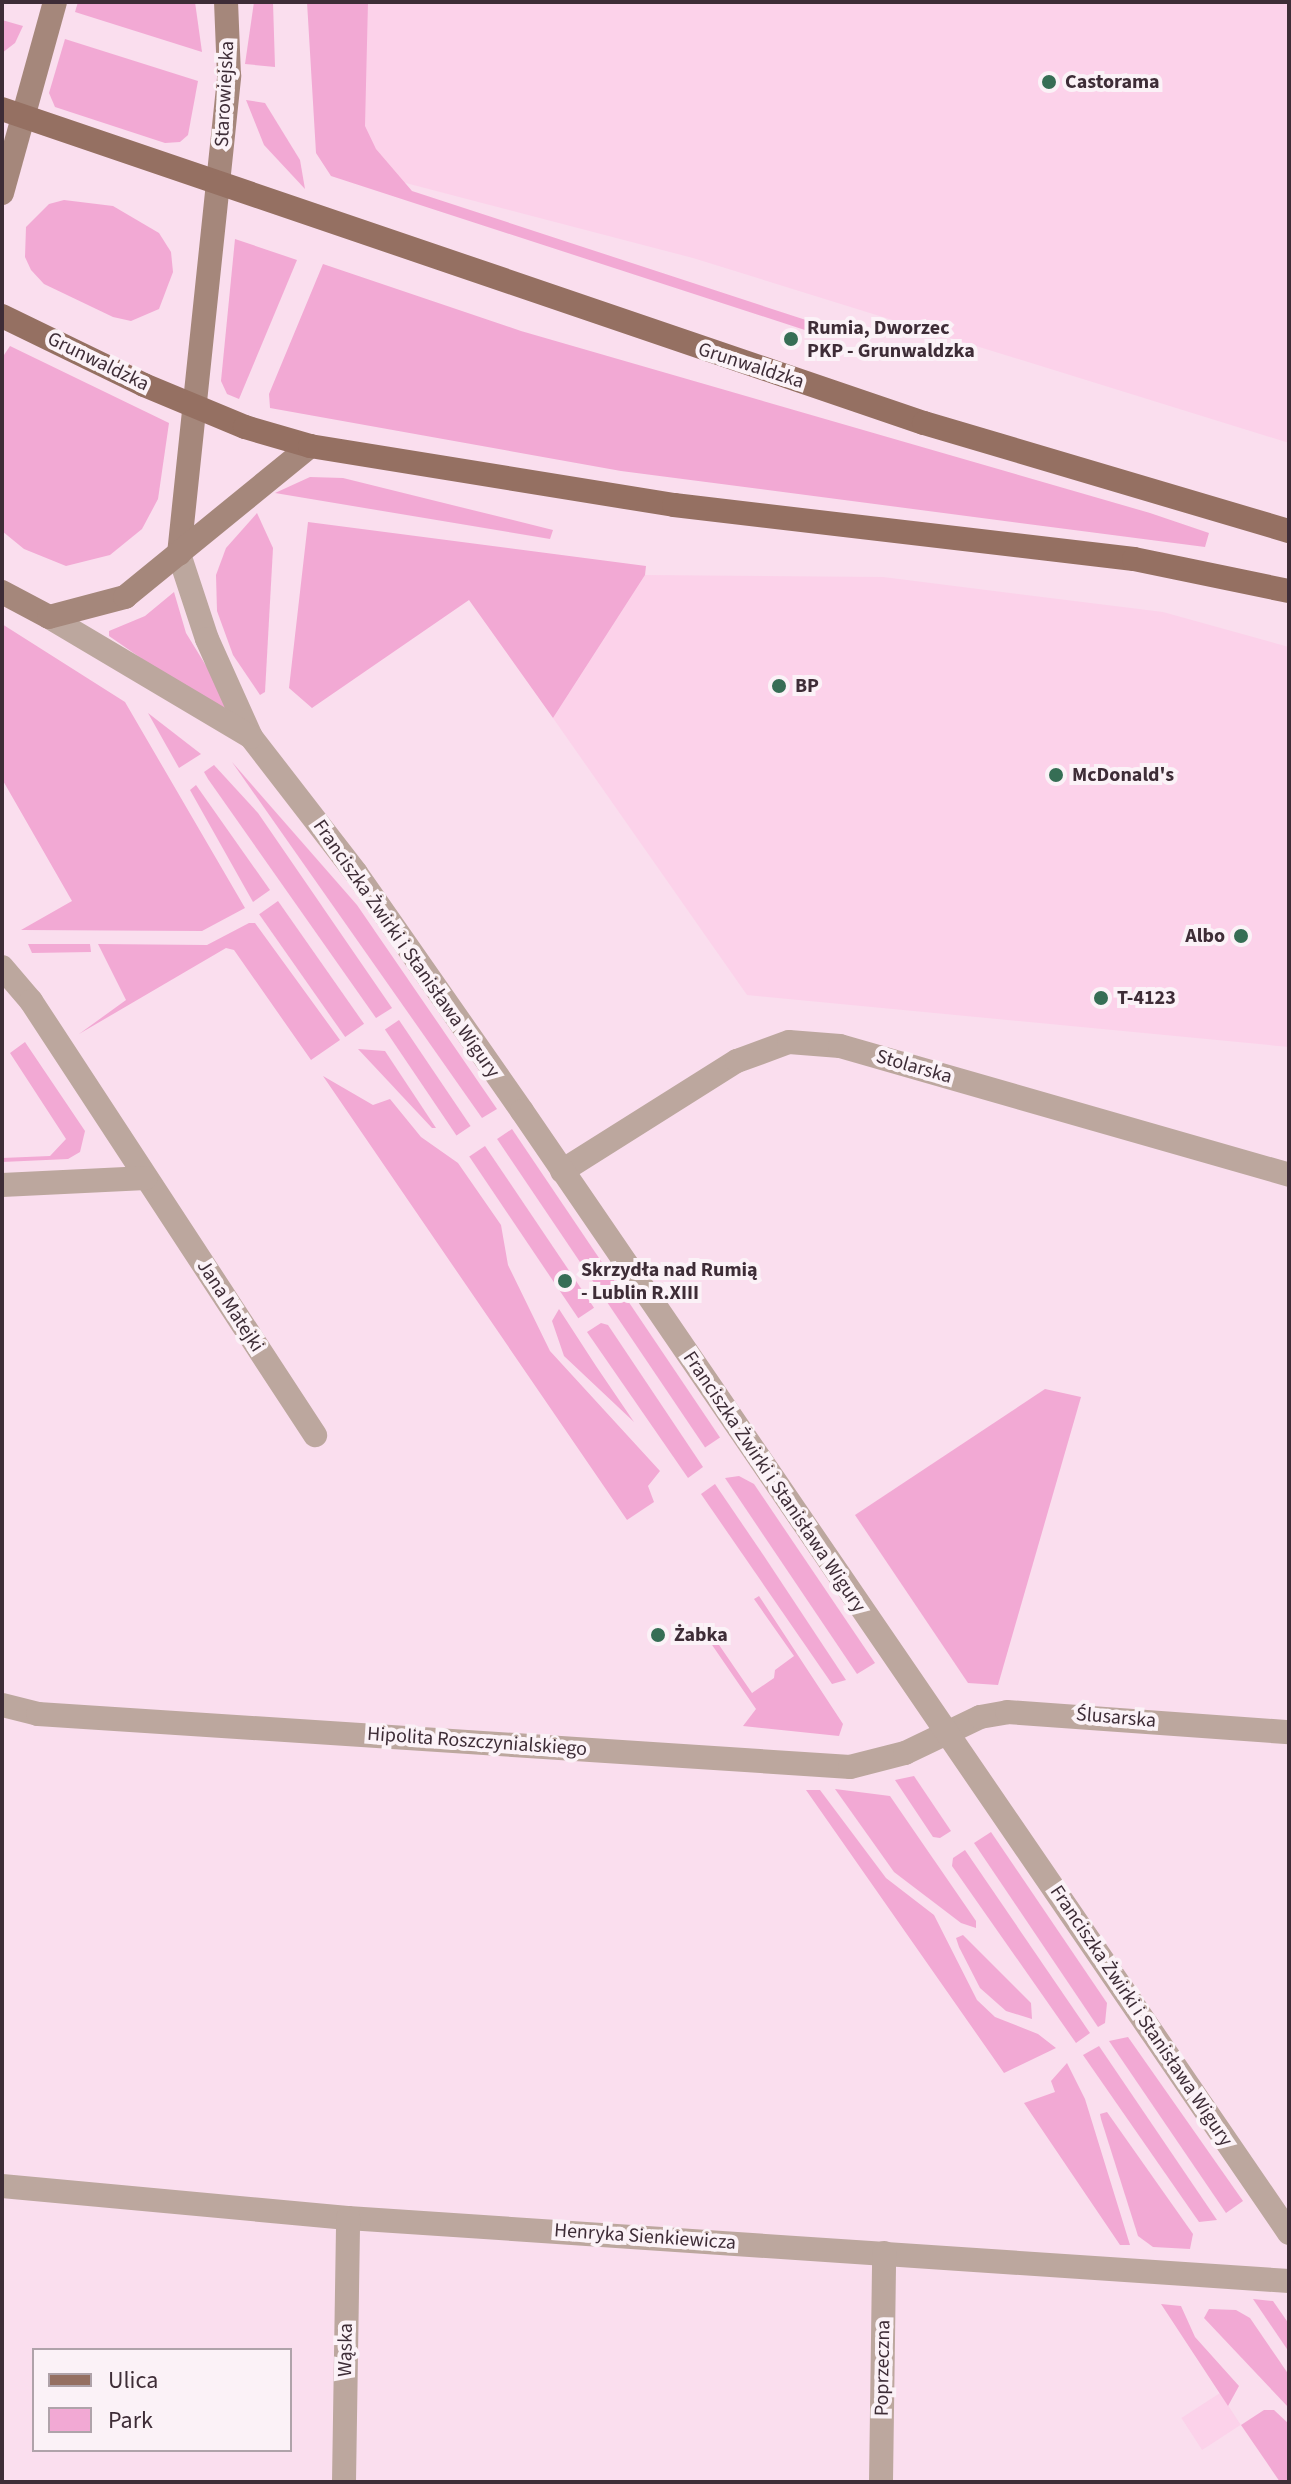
<!DOCTYPE html>
<meta charset="utf-8">
<style>
body{margin:0}
#map{position:relative;width:1291px;height:2484px;overflow:hidden;background:#fadeee;font-family:"Source Sans 3",sans-serif}
div>[style]{position:absolute}
[style*='--x']{left:calc(var(--x)*1px);top:calc(var(--y)*1px);width:calc(var(--w)*1px);rotate:calc(var(--a)*1deg)}
.built>*{inset:0;background:#fcd2ea;transform-origin:0 0}
.green>*{inset:0;background:#f2a9d4;transform-origin:0 0}
.minor>*{height:24px;margin:-12px;padding:0 12px;transform-origin:12px;border-radius:12px;background:#bca79e}
.tertiary>*{height:24px;margin:-12px;padding:0 12px;transform-origin:12px;border-radius:12px;background:#bca79e}
.secondary>*{height:24px;margin:-12px;padding:0 12px;transform-origin:12px;border-radius:12px;background:#a5877b}
.primary>*{height:24px;margin:-12px;padding:0 12px;transform-origin:12px;border-radius:12px;background:#957062}
.dots>*{width:22px;height:22px;translate:-50% -50%;box-sizing:border-box;border:4px solid #fbf2f7;border-radius:50%}
span{translate:-50% -50%;white-space:nowrap;text-align:center;line-height:1.15;-webkit-text-stroke:8px #fbf2f7;paint-order:stroke}
.poi-label{font-size:20px;color:#3e2d37;font-weight:700}
.left{translate:0 -50%;text-align:left}
.right{translate:-100% -50%;text-align:right}
.street-label{font-size:20px;color:#3e2d37}
.frame{position:absolute;inset:0;border:4px solid #3e2d37;pointer-events:none}
.legend{position:absolute;left:32px;top:2348px;width:260px;height:104px;box-sizing:border-box;background:#fbf2f7;border:2px solid #afa3aa;margin:0;padding:10px 14px;list-style:none;font-size:24px;color:#3e2d37}
.legend li{display:flex;align-items:center;gap:16px;height:40px}
.legend b{width:40px;border:2px solid #afa3aa}
</style>
<div id="map">
<div class="built">
<div style="clip-path:polygon(352px 2px,1289px 2px,1289px 443px,693px 258px,352px 169px)"></div>
<div style="clip-path:polygon(645px 575px,883px 577px,1163px 612px,1289px 647px,1289px 1047px,747px 995px,553px 718px)"></div>
<div style="left:1220px;top:2393px;width:38px;height:46px;rotate:57deg"></div>
</div>
<div class="green">
<div style="clip-path:polygon(78px 2px,195px 2px,202px 52px,75px 12px)"></div>
<div style="clip-path:polygon(254px 2px,273px 2px,275px 67px,245px 64px)"></div>
<div style="clip-path:polygon(307px 2px,368px 2px,365px 126px,376px 149px,412px 191px,812px 322px,811px 332px,331px 176px,316px 153px)"></div>
<div style="clip-path:polygon(2px 20px,23px 26px,15px 43px,2px 53px)"></div>
<div style="clip-path:polygon(65px 39px,198px 81px,188px 135px,180px 142px,165px 143px,55px 107px,49px 93px)"></div>
<div style="clip-path:polygon(246px 100px,265px 103px,300px 160px,305px 189px,264px 145px)"></div>
<div style="clip-path:polygon(64px 200px,113px 206px,159px 233px,171px 252px,173px 272px,159px 309px,131px 321px,113px 317px,44px 284px,31px 270px,25px 257px,26px 227px,49px 204px)"></div>
<div style="clip-path:polygon(235px 239px,297px 260px,239px 399px,227px 394px,221px 381px)"></div>
<div style="clip-path:polygon(323px 264px,521px 331px,1150px 513px,1209px 533px,1205px 547px,621px 471px,270px 408px,269px 394px)"></div>
<div style="clip-path:polygon(10px 346px,169px 423px,158px 499px,142px 529px,110px 555px,66px 566px,24px 549px,2px 531px,2px 358px)"></div>
<div style="clip-path:polygon(310px 477px,343px 478px,553px 530px,550px 539px,275px 493px)"></div>
<div style="clip-path:polygon(257px 513px,273px 548px,265px 692px,260px 695px,233px 655px,217px 611px,216px 575px,226px 548px)"></div>
<div style="clip-path:polygon(308px 522px,646px 566px,645px 575px,553px 718px,469px 600px,312px 708px,289px 688px)"></div>
<div style="clip-path:polygon(174px 592px,186px 633px,238px 718px,232px 721px,109px 636px,109px 631px,145px 616px)"></div>
<div style="clip-path:polygon(2px 624px,125px 702px,245px 908px,202px 931px,21px 930px,72px 901px,2px 779px)"></div>
<div style="clip-path:polygon(148px 713px,201px 754px,179px 768px)"></div>
<div style="clip-path:polygon(232px 762px,357px 905px,497px 1109px,482px 1118px)"></div>
<div style="clip-path:polygon(214px 765px,258px 813px,392px 1008px,376px 1018px,208px 779px,204px 772px)"></div>
<div style="clip-path:polygon(196px 785px,270px 890px,253px 902px,190px 790px)"></div>
<div style="left:278px;top:901px;width:150px;height:23px;rotate:55deg"></div>
<div style="clip-path:polygon(249px 923px,255px 923px,340px 1040px,311px 1060px,234px 950px,226px 948px,79px 1034px,126px 1000px,98px 944px,207px 945px)"></div>
<div style="clip-path:polygon(28px 944px,90px 944px,91px 952px,32px 953px)"></div>
<div style="left:399px;top:1020px;width:128px;height:17px;rotate:56deg"></div>
<div style="clip-path:polygon(25px 1042px,85px 1131px,80px 1152px,68px 1159px,2px 1162px,2px 1158px,50px 1156px,66px 1139px,10px 1053px)"></div>
<div style="clip-path:polygon(358px 1049px,385px 1051px,436px 1128px,432px 1128px)"></div>
<div style="clip-path:polygon(323px 1076px,373px 1105px,390px 1099px,421px 1137px,458px 1163px,501px 1225px,508px 1265px,550px 1351px,660px 1471px,648px 1486px,654px 1502px,627px 1520px)"></div>
<div style="left:512px;top:1129px;width:372px;height:18px;rotate:56deg"></div>
<div style="left:485px;top:1146px;width:195px;height:19px;rotate:56deg"></div>
<div style="clip-path:polygon(559px 1309px,596px 1366px,634px 1422px,564px 1356px,552px 1321px)"></div>
<div style="clip-path:polygon(601px 1323px,608px 1325px,703px 1467px,688px 1478px,587px 1332px)"></div>
<div style="clip-path:polygon(1045px 1389px,1081px 1397px,998px 1685px,968px 1683px,855px 1515px)"></div>
<div style="clip-path:polygon(739px 1476px,754px 1484px,875px 1663px,857px 1674px,725px 1478px)"></div>
<div style="clip-path:polygon(715px 1484px,764px 1556px,846px 1680px,832px 1684px,701px 1494px)"></div>
<div style="clip-path:polygon(759px 1596px,843px 1724px,839px 1736px,743px 1726px,756px 1709px,710px 1642px,715px 1639px,752px 1693px,774px 1678px,775px 1670px,794px 1656px,754px 1599px)"></div>
<div style="clip-path:polygon(914px 1776px,951px 1831px,940px 1838px,933px 1837px,895px 1780px)"></div>
<div style="clip-path:polygon(835px 1789px,890px 1796px,976px 1921px,976px 1928px,961px 1923px,894px 1872px)"></div>
<div style="clip-path:polygon(806px 1790px,820px 1790px,886px 1878px,934px 1915px,977px 2000px,995px 2017px,1038px 2034px,1056px 2048px,1004px 2073px)"></div>
<div style="clip-path:polygon(991px 1832px,1107px 2003px,1105px 2023px,1098px 2027px,974px 1843px)"></div>
<div style="clip-path:polygon(965px 1850px,1090px 2033px,1076px 2043px,952px 1866px,953px 1858px)"></div>
<div style="clip-path:polygon(963px 1935px,1031px 2003px,1032px 2019px,1006px 2011px,980px 1988px,959px 1947px,956px 1938px)"></div>
<div style="clip-path:polygon(1128px 2037px,1243px 2201px,1226px 2213px,1109px 2041px)"></div>
<div style="clip-path:polygon(1099px 2046px,1217px 2220px,1199px 2222px,1083px 2055px)"></div>
<div style="clip-path:polygon(1067px 2063px,1085px 2099px,1130px 2245px,1120px 2245px,1024px 2103px,1055px 2092px,1051px 2081px)"></div>
<div style="clip-path:polygon(1107px 2112px,1193px 2234px,1190px 2249px,1153px 2247px,1138px 2236px,1101px 2119px,1100px 2114px)"></div>
<div style="clip-path:polygon(1253px 2299px,1273px 2301px,1289px 2324px,1289px 2352px)"></div>
<div style="clip-path:polygon(1161px 2304px,1181px 2306px,1195px 2337px,1239px 2386px,1228px 2406px)"></div>
<div style="clip-path:polygon(1209px 2309px,1236px 2310px,1250px 2318px,1289px 2375px,1289px 2408px,1204px 2318px)"></div>
<div style="clip-path:polygon(1264px 2410px,1274px 2410px,1289px 2424px,1289px 2482px,1280px 2482px,1241px 2425px)"></div>
</div>
<div class="minor">
<div style="--x:2;--y:967;--w:45;--a:49.5"></div>
<div style="--x:31;--y:1001;--w:519;--a:56.8"></div>
<div style="--x:562;--y:1171;--w:207;--a:-32.2"></div>
<div style="--x:737;--y:1061;--w:55;--a:-20.1"></div>
<div style="--x:789;--y:1042;--w:51;--a:4.5"></div>
<div style="--x:840;--y:1046;--w:467;--a:16"></div>
<div style="--x:2;--y:1185;--w:144;--a:-2.8"></div>
<div style="--x:2;--y:1705;--w:37;--a:14"></div>
<div style="--x:38;--y:1714;--w:814;--a:3.73"></div>
<div style="--x:850;--y:1767;--w:57;--a:-14.3"></div>
<div style="--x:905;--y:1753;--w:83;--a:-25.6"></div>
<div style="--x:980;--y:1717;--w:27;--a:-10"></div>
<div style="--x:1007;--y:1712;--w:283;--a:4.1"></div>
<div style="--x:2;--y:2186;--w:347;--a:5.3"></div>
<div style="--x:348;--y:2218;--w:943;--a:3.83"></div>
<div style="--x:344;--y:2482;--w:264;--a:-89.1"></div>
<div style="--x:881;--y:2482;--w:229;--a:-89.2"></div>
</div>
<div class="tertiary">
<div style="--x:179;--y:554;--w:89;--a:71.8"></div>
<div style="--x:207;--y:639;--w:107;--a:65.8"></div>
<div style="--x:251;--y:737;--w:172;--a:52.3"></div>
<div style="--x:356;--y:873;--w:290;--a:55.1"></div>
<div style="--x:522;--y:1111;--w:1359;--a:55.64"></div>
<div style="--x:49;--y:617;--w:235;--a:30.7"></div>
</div>
<div class="secondary">
<div style="--x:2;--y:193;--w:198;--a:-74.5"></div>
<div style="--x:179;--y:554;--w:481;--a:-84"></div>
<div style="--x:229;--y:76;--w:74;--a:-92.3"></div>
<div style="--x:2;--y:592;--w:53;--a:28"></div>
<div style="--x:49;--y:617;--w:79;--a:-14.7"></div>
<div style="--x:125;--y:597;--w:239;--a:-39.2"></div>
</div>
<div class="primary">
<div style="--x:2;--y:109;--w:974;--a:18.81"></div>
<div style="--x:924;--y:423;--w:381;--a:16.5"></div>
<div style="--x:2;--y:316;--w:158;--a:25.9"></div>
<div style="--x:144;--y:385;--w:109;--a:22.6"></div>
<div style="--x:245;--y:427;--w:68;--a:16.3"></div>
<div style="--x:310;--y:446;--w:369;--a:9.2"></div>
<div style="--x:674;--y:505;--w:463;--a:6.7"></div>
<div style="--x:1134;--y:559;--w:158;--a:11.7"></div>
</div>
<div class="dots">
<div style="left:1049px;top:82px;background:#366e55"></div>
<div style="left:791px;top:339px;background:#366e55"></div>
<div style="left:779px;top:686px;background:#366e55"></div>
<div style="left:1056px;top:775px;background:#366e55"></div>
<div style="left:1241px;top:936px;background:#366e55"></div>
<div style="left:1101px;top:998px;background:#366e55"></div>
<div style="left:565px;top:1281px;background:#366e55"></div>
<div style="left:658px;top:1635px;background:#366e55"></div>
</div>
<div class="poi-label">
<span class="left" style="left:1065px;top:82px">Castorama</span>
<span class="left" style="left:807px;top:340px">Rumia, Dworzec<br>PKP - Grunwaldzka</span>
<span class="left" style="left:795px;top:686px">BP</span>
<span class="left" style="left:1072px;top:775px">McDonald's</span>
<span class="right" style="left:1225px;top:936px">Albo</span>
<span class="left" style="left:1117px;top:998px">T-4123</span>
<span class="left" style="left:581px;top:1282px">Skrzydła nad Rumią<br>- Lublin R.XIII</span>
<span class="left" style="left:674px;top:1635px">Żabka</span>
</div>
<div class="street-label">
<span style="left:225px;top:94px;rotate:-87deg">Starowiejska</span>
<span style="left:98px;top:362px;rotate:26deg">Grunwaldzka</span>
<span style="left:751px;top:366px;rotate:18deg">Grunwaldzka</span>
<span style="left:406px;top:949px;rotate:55deg">Franciszka Żwirki i Stanisława Wigury</span>
<span style="left:914px;top:1067px;rotate:16deg">Stolarska</span>
<span style="left:230px;top:1306px;rotate:57deg">Jana Matejki</span>
<span style="left:774px;top:1482px;rotate:56deg">Franciszka Żwirki i Stanisława Wigury</span>
<span style="left:1116px;top:1718px;rotate:5deg">Ślusarska</span>
<span style="left:477px;top:1742px;rotate:4deg">Hipolita Roszczynialskiego</span>
<span style="left:1141px;top:2016px;rotate:56deg">Franciszka Żwirki i Stanisława Wigury</span>
<span style="left:645px;top:2237px;rotate:4deg">Henryka Sienkiewicza</span>
<span style="left:346px;top:2350px;rotate:-89deg">Wąska</span>
<span style="left:883px;top:2368px;rotate:-89deg">Poprzeczna</span>
</div>
<div class="frame"></div>
<ul class="legend">
<li><b style="height:10px;background:#957062"></b>Ulica</li>
<li><b style="height:22px;background:#f2a9d4"></b>Park</li>
</ul>
</div>
